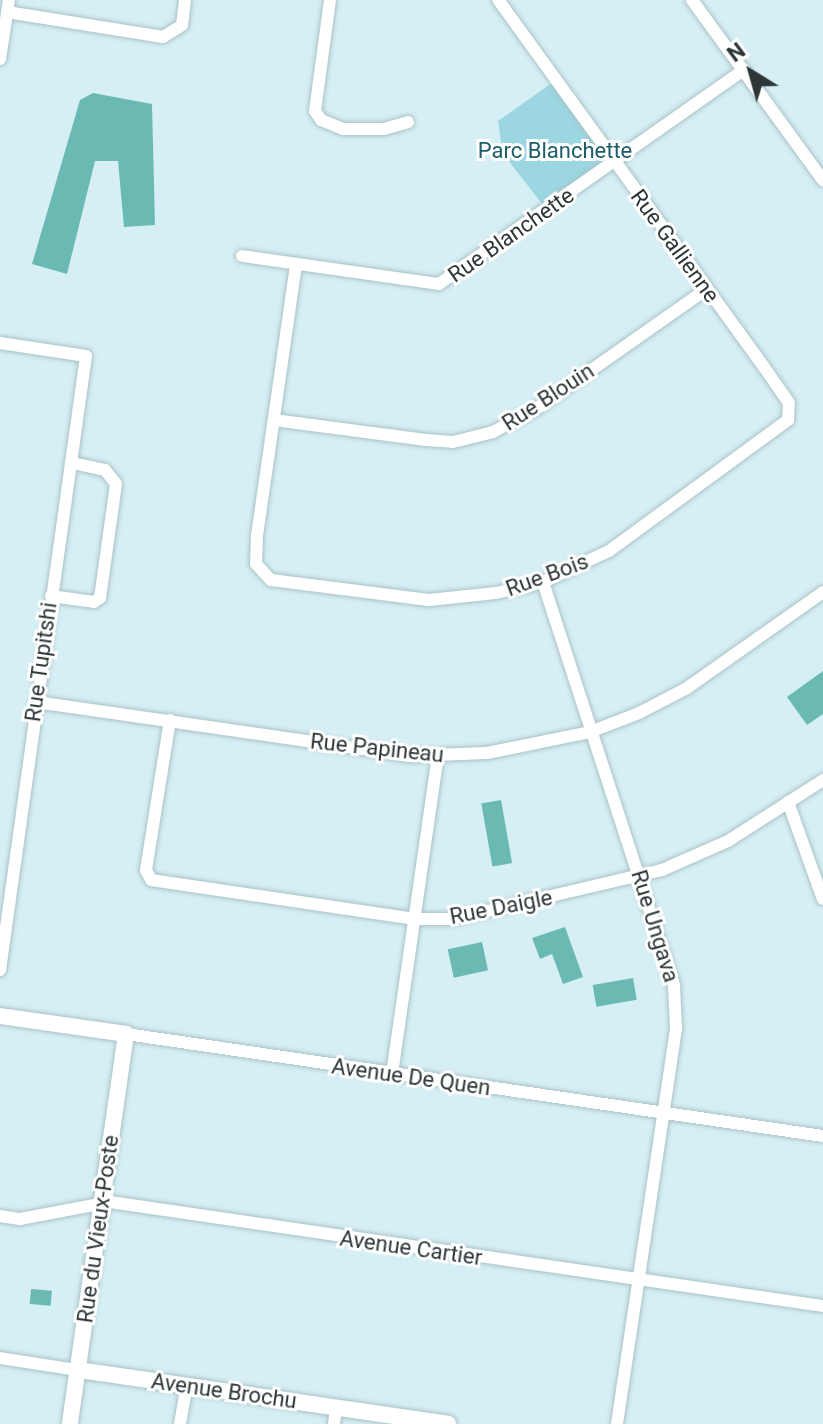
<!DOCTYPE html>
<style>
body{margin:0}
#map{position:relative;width:823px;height:1424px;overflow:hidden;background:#d6eff4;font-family:Roboto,sans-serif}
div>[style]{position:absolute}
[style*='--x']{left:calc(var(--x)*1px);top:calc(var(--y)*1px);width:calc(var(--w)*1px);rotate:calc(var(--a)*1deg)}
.green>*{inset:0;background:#9bd6e1}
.building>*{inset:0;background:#6abab3;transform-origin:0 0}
.roads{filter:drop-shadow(0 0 2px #aac3c7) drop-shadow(0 0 2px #aac3c7)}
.street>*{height:12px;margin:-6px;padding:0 6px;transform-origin:6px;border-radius:6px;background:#fff}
.secondary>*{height:16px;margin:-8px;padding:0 8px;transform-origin:8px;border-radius:8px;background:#fff}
span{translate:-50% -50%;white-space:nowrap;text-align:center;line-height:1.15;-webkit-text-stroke:6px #fff;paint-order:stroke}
.park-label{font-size:22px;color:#1d5e69}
.street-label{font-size:22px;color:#2c3638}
.north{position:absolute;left:711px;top:32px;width:80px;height:80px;-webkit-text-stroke:6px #fff;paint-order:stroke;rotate:323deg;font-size:22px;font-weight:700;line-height:32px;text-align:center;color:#2c3638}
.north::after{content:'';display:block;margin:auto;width:28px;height:36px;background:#2c3638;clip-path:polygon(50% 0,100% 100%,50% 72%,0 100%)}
</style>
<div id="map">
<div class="green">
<div style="clip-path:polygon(556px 80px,615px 164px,547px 210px,503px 154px,498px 121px)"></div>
</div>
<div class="building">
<div style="clip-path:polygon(93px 93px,152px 104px,155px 225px,124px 227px,118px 161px,95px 161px,67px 274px,32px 264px,80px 100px)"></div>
<div style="clip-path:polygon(823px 671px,823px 714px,807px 725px,787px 697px)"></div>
<div style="left:501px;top:800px;width:64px;height:20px;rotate:80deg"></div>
<div style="clip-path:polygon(565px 927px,583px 977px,563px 984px,552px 954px,540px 959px,532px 938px)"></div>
<div style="left:482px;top:942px;width:29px;height:35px;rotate:78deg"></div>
<div style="left:633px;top:978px;width:22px;height:41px;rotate:80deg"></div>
<div style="left:31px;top:1289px;width:21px;height:15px;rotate:5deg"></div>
</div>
<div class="roads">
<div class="street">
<div style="--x:330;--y:0;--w:112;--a:97.7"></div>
<div style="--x:315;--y:111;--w:11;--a:56"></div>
<div style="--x:321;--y:120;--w:24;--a:22"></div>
<div style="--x:343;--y:129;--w:41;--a:0"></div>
<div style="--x:384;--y:129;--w:25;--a:-16"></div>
<div style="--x:692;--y:0;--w:223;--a:54"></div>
<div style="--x:7;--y:12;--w:158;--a:9.1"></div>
<div style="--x:163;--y:37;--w:22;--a:-32"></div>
<div style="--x:182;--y:25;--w:25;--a:-83"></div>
<div style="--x:0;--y:59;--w:60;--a:-81.3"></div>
<div style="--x:242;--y:256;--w:199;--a:8.1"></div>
<div style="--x:439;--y:284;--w:373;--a:-35.1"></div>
<div style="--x:296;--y:265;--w:273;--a:98.2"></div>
<div style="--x:257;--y:535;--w:29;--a:92"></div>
<div style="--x:256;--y:564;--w:22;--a:47"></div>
<div style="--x:271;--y:580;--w:159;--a:7.2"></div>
<div style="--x:429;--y:600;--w:67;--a:-6"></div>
<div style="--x:496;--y:593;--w:48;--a:-13.2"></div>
<div style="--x:543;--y:582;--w:73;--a:-25.2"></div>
<div style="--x:609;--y:551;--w:222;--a:-36.2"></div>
<div style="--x:788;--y:420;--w:17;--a:-87"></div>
<div style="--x:789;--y:403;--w:44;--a:-124.8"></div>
<div style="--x:764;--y:367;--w:453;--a:-125.9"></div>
<div style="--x:0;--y:343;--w:87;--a:8.6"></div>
<div style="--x:86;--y:356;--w:620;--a:97.97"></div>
<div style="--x:274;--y:420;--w:153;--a:7.5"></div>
<div style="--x:426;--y:440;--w:27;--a:4"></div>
<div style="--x:453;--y:442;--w:41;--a:-14"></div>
<div style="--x:493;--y:432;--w:49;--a:-28.1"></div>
<div style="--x:536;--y:409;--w:209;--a:-35.1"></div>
<div style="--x:543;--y:582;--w:425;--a:72"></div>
<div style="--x:674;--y:986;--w:43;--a:87.3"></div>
<div style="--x:676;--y:1029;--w:399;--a:98.5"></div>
<div style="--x:51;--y:596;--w:43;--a:7.9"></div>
<div style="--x:94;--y:602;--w:7;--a:-34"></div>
<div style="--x:100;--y:598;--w:115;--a:-82"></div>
<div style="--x:116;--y:484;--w:18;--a:-128"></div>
<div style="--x:105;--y:470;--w:35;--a:-168"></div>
<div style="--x:36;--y:702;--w:378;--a:8.2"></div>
<div style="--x:410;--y:756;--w:77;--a:-2.2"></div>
<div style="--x:487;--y:753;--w:105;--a:-11.5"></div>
<div style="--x:590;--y:732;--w:53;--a:-21.2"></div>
<div style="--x:639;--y:713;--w:54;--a:-27.5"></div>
<div style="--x:687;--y:688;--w:166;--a:-35.2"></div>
<div style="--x:170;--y:720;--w:152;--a:99.1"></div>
<div style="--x:146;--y:870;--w:11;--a:63"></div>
<div style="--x:151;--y:880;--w:267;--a:8.4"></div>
<div style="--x:415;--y:919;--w:38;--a:0"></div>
<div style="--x:453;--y:919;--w:215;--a:-13.2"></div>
<div style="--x:662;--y:870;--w:72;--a:-23.7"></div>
<div style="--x:728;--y:841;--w:113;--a:-32.7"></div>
<div style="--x:788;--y:802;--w:103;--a:70.2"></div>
<div style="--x:126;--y:1034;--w:704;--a:8.33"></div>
<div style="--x:392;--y:1074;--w:321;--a:-81.8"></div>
<div style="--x:0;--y:1216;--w:20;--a:9"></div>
<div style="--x:20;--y:1219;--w:92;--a:-10.7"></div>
<div style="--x:110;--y:1202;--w:721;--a:8.3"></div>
<div style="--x:0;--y:1358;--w:84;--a:8.9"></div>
<div style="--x:180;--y:1424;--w:39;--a:-80"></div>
<div style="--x:334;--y:1424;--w:16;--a:-83"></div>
</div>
<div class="secondary">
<div style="--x:0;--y:1016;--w:127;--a:8.1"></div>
<div style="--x:126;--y:1034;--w:394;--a:98.2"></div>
<div style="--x:86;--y:1371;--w:366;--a:8.3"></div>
</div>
</div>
<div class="park-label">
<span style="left:555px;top:151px">Parc Blanchette</span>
</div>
<div class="street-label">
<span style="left:511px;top:235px;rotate:-35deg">Rue Blanchette</span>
<span style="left:675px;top:246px;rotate:54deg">Rue Gallienne</span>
<span style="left:548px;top:397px;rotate:-33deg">Rue Blouin</span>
<span style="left:547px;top:575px;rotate:-20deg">Rue Bois</span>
<span style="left:41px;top:662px;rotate:-82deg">Rue Tupitshi</span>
<span style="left:377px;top:748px;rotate:6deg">Rue Papineau</span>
<span style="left:501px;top:907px;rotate:-11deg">Rue Daigle</span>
<span style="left:655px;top:926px;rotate:73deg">Rue Ungava</span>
<span style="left:411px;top:1077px;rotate:8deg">Avenue De Quen</span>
<span style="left:98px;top:1229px;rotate:-82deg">Rue du Vieux-Poste</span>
<span style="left:411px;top:1248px;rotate:8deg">Avenue Cartier</span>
<span style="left:224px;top:1391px;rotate:8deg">Avenue Brochu</span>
</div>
<div class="north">N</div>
</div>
